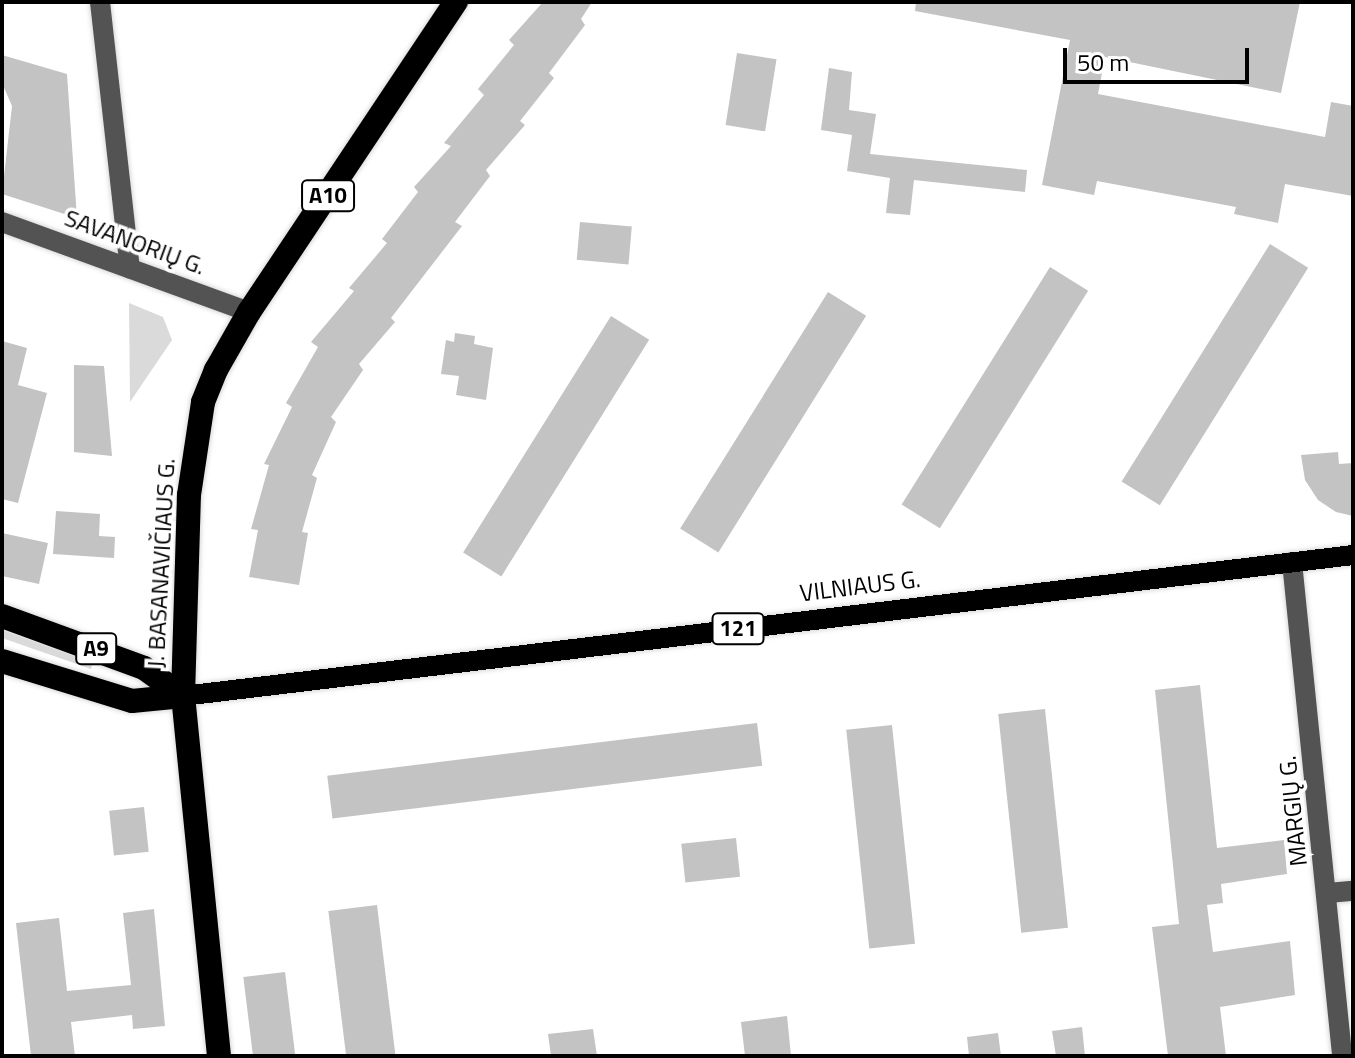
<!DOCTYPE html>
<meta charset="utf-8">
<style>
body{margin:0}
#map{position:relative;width:1355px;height:1058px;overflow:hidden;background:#fff;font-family:"Titillium Web",sans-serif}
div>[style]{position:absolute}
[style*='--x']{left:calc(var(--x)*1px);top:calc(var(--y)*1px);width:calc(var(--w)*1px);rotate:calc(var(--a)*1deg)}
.green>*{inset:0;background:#dadada}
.building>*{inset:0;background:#c3c3c3;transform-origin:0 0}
.roads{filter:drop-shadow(0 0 2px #dbdbdb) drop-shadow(0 0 2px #dbdbdb)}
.minor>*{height:20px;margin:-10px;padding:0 10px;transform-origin:10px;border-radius:10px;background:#535353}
.major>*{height:20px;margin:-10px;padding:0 10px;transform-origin:10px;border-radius:10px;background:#000}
.highway>*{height:24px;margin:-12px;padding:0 12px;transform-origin:12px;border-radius:12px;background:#000}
span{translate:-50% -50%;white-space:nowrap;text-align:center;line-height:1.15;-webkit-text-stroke:7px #fff;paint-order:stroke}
.shield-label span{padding:2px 6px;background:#fff;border:2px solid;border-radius:6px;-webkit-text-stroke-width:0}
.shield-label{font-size:22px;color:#000;font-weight:700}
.street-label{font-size:24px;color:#000}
.frame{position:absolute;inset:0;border:4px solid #000;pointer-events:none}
.scale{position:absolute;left:1063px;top:48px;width:186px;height:36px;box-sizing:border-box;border:4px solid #000;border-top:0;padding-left:10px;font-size:24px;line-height:28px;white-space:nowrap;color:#000;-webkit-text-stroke:6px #fff;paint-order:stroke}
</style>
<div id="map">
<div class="green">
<div style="clip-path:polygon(129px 303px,163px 317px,172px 340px,130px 402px)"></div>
<div style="clip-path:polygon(2px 630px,93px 663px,91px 669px,2px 638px)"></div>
</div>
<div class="building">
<div style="clip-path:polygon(543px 2px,592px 2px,581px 19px,585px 25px,549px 73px,554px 78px,520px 121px,525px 125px,486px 170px,490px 176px,455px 222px,462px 226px,391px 318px,395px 322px,359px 364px,363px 370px,331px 417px,336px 422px,312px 475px,317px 478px,302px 532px,308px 533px,299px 585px,249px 577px,258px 530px,251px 529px,269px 465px,264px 464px,292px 407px,286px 403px,318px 347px,311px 342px,354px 291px,349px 288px,387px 243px,382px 239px,418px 192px,414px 187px,451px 146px,444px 143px,484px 95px,478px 89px,514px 45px,509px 40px)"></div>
<div style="clip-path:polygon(916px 2px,1300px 2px,1281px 93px,1105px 57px,1098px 94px,1325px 137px,1331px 102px,1353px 106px,1353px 196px,1285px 184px,1278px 223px,1234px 214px,1236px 207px,1097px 181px,1094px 195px,1042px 185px,1070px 40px,915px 11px)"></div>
<div style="left:737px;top:53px;width:40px;height:73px;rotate:9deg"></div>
<div style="clip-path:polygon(2px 55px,67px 74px,77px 218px,2px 194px,12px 106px,2px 83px)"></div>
<div style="clip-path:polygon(829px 68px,852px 72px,849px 110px,876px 114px,870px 154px,1027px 170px,1025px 192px,914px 180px,910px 215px,886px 213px,890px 178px,847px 171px,852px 135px,821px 130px)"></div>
<div style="left:580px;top:222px;width:52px;height:38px;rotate:5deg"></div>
<div style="left:1270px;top:244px;width:45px;height:280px;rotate:32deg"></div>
<div style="left:1050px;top:267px;width:45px;height:280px;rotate:32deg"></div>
<div style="left:828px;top:292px;width:45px;height:279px;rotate:32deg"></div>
<div style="left:611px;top:316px;width:45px;height:279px;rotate:32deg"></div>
<div style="clip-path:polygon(455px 333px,475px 336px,474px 344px,493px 348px,486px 400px,456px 395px,459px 376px,441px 374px,446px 340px,454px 342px)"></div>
<div style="clip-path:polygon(2px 341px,27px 348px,18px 385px,47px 393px,18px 503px,2px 499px)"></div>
<div style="clip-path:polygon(74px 365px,104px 366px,112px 456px,74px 452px)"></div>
<div style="clip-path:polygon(1338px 452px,1339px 464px,1353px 463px,1353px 516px,1336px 512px,1318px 500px,1305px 480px,1301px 455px)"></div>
<div style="clip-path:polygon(56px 511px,100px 514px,99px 536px,115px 537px,114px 558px,53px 554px)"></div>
<div style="clip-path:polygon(2px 533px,48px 543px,39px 584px,2px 576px)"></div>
<div style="clip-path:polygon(1200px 685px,1217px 848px,1284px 840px,1287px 874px,1221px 884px,1223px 903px,1207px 905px,1213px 952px,1290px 941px,1295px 995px,1220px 1007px,1226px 1056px,1168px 1056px,1152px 927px,1179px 924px,1155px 690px)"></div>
<div style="left:1045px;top:709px;width:220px;height:47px;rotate:84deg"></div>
<div style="left:757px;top:723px;width:43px;height:433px;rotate:83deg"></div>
<div style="left:892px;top:725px;width:220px;height:46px;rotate:84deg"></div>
<div style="left:144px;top:807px;width:45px;height:35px;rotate:84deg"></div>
<div style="left:736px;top:838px;width:39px;height:55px;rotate:84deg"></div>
<div style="left:377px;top:905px;width:152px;height:49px;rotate:83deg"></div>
<div style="clip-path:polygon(154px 909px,165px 1026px,133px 1029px,132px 1015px,71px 1022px,75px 1056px,31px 1056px,16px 923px,59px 918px,67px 991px,131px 985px,123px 913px)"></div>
<div style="left:285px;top:972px;width:85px;height:42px;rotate:83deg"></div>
<div style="clip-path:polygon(787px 1016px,791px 1056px,745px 1056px,741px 1022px)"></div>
<div style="clip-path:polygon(1082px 1027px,1085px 1056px,1056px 1056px,1052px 1031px)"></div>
<div style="clip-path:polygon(593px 1029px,597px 1056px,551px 1056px,548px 1034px)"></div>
<div style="clip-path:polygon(998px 1033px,1001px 1056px,969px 1056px,967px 1037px)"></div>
</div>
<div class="roads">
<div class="minor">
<div style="--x:100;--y:2;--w:268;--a:83.6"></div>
<div style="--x:2;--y:222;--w:263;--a:20"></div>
<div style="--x:1292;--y:562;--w:497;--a:84.2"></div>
<div style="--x:1328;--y:893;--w:25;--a:-5"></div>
</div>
<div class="major">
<div style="--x:183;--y:696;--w:1178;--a:-6.87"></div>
</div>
<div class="highway">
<div style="--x:2;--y:616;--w:151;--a:20.1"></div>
<div style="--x:144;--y:668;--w:48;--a:35.7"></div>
<div style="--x:2;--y:661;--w:136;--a:17.1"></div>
<div style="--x:132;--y:701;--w:51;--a:-5.6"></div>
<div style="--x:219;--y:1056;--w:362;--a:-95.7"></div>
<div style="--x:183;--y:696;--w:201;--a:-88.3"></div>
<div style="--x:189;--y:495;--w:94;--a:-81.4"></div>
<div style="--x:203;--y:402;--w:35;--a:-68"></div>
<div style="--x:216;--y:370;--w:67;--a:-60.4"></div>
<div style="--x:249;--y:312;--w:373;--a:-56.3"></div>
</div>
</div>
<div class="shield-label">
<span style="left:328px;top:196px">A10</span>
<span style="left:738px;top:629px">121</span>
<span style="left:96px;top:649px">A9</span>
</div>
<div class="street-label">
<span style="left:135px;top:242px;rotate:20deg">SAVANORIŲ G.</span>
<span style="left:161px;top:563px;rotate:-87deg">J. BASANAVIČIAUS G.</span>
<span style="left:860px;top:586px;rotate:-7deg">VILNIAUS G.</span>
<span style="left:1293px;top:811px;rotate:-96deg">MARGIŲ G.</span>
</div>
<div class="frame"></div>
<div class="scale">50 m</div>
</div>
